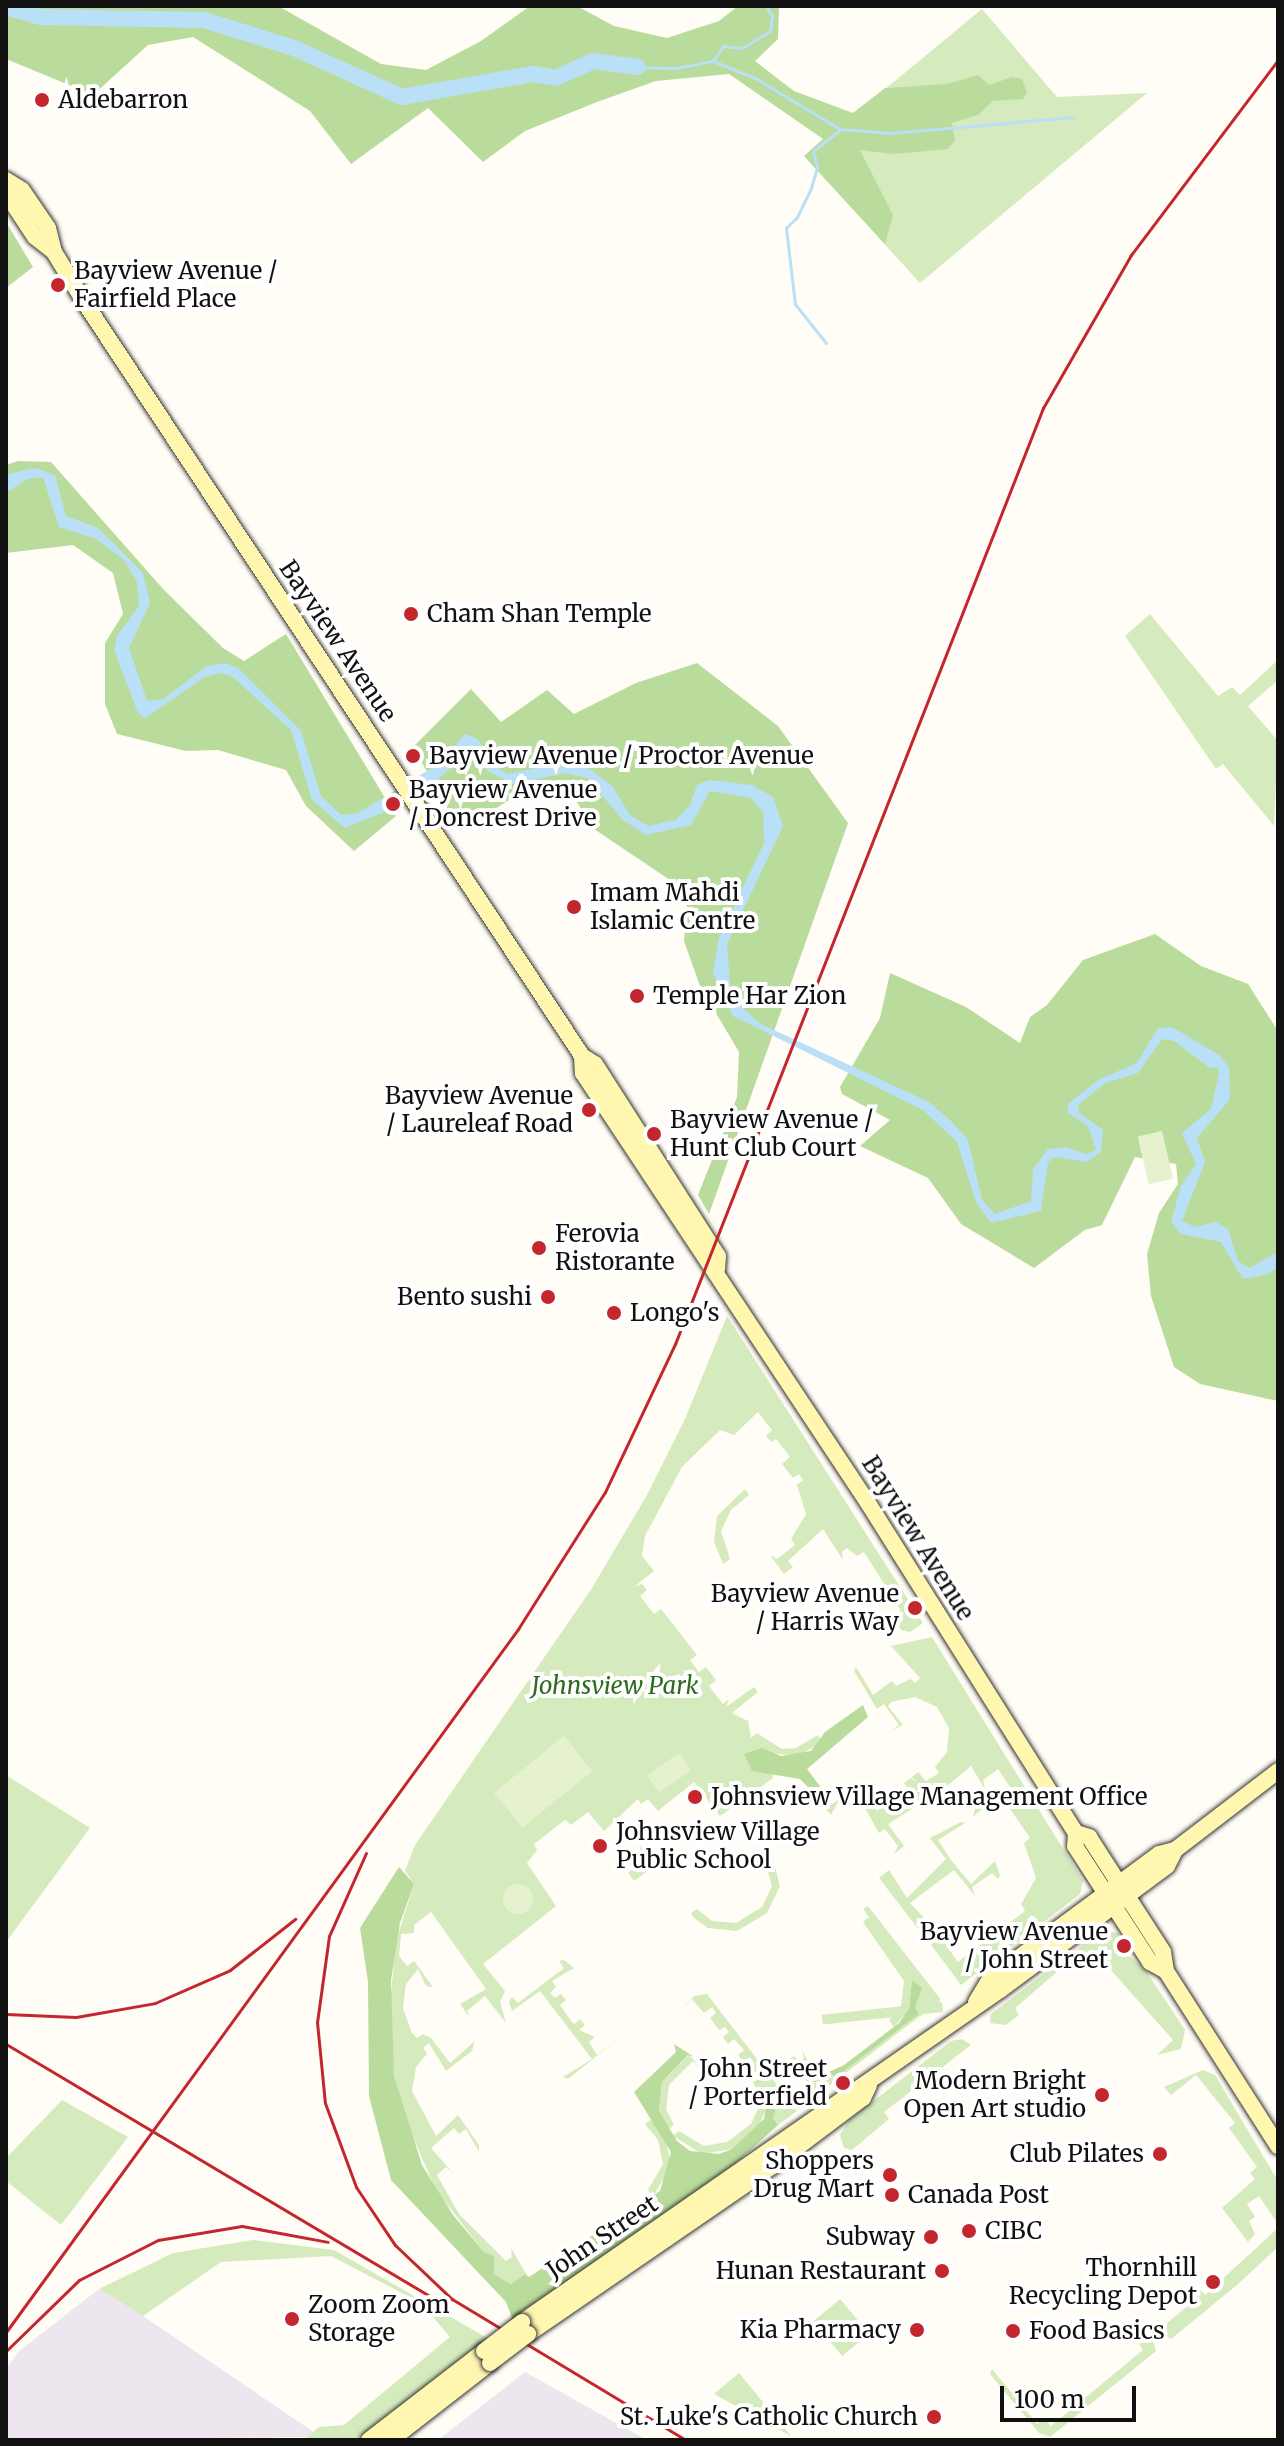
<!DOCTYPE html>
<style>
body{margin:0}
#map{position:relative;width:1284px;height:2446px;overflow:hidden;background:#fffdf5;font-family:Merriweather,serif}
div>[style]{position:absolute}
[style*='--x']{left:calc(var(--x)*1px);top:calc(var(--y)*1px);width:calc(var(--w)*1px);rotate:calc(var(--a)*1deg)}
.industrial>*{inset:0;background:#eee6ef}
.green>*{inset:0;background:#d5ebbd;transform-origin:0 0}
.forest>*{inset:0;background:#b9dc9c}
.pitch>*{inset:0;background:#e6f2cf;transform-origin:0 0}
.round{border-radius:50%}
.water>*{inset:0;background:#b9e0f7}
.stream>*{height:3px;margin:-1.5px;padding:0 1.5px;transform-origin:1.5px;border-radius:1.5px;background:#b9e0f7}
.river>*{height:16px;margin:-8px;padding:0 8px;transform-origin:8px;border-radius:8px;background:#b9e0f7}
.roads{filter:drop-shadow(0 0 2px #333) drop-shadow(0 0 2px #333)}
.secondary>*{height:16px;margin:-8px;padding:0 8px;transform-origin:8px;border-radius:8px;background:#fff6b0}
.rail>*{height:3px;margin:-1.5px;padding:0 1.5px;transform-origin:1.5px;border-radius:1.5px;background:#c4262e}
.bridges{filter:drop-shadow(0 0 2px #333) drop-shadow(0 0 2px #333)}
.secondary-bridge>*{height:16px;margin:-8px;padding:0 8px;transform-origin:8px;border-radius:8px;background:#fff6b0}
.dots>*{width:22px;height:22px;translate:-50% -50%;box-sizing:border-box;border:4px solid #fff;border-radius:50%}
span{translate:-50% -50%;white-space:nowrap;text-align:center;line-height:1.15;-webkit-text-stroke:8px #fff;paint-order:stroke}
.poi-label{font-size:24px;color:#111}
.left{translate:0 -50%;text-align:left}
.right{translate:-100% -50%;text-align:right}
.street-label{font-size:24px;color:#111}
.park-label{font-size:24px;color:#2f6b1f;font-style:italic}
.frame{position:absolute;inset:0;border:8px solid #111;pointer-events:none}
.scale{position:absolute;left:1000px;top:2386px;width:136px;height:36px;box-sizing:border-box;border:4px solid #111;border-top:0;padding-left:10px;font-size:24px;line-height:28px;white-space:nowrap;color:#111;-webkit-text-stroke:6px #fff;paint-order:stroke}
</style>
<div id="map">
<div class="industrial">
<div style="clip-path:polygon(99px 2289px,143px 2316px,321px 2437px,6px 2440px,6px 2369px,19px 2351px)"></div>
<div style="clip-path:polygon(525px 2372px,647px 2440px,438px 2440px)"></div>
</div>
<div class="green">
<div style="clip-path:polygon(982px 9px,1057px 97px,1147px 93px,920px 283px,804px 156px)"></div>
<div style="clip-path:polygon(1150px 614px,1218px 696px,1232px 687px,1240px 695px,1278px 660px,1278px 680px,1248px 706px,1278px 741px,1274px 826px,1223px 764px,1216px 769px,1125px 636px)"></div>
<div style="clip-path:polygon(727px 1316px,923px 1623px,910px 1632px,901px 1630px,894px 1616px,901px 1611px,864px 1552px,857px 1556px,847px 1548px,842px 1552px,843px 1560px,823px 1529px,788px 1561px,793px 1567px,784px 1574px,770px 1555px,777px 1559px,795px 1545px,791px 1539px,806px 1514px,797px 1485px,803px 1480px,799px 1474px,793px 1478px,782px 1464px,790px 1457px,776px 1439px,771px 1442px,766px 1436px,772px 1430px,758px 1412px,734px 1435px,720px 1430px,682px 1467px,645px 1536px,642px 1556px,654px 1571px,634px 1587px,642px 1584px,647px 1590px,640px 1596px,654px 1614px,661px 1609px,697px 1655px,690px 1660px,699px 1672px,706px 1667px,716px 1680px,709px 1686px,723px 1704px,729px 1699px,726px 1707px,754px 1687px,758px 1692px,732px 1713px,748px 1721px,751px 1738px,757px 1733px,782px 1749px,796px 1748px,818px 1735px,823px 1742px,798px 1756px,769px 1753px,773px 1778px,720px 1816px,694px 1782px,658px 1811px,648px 1799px,641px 1804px,638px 1799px,604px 1831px,588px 1812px,571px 1825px,565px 1820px,534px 1844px,537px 1850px,527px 1863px,556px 1906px,483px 1964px,505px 1991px,500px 2002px,506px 2023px,485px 1996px,467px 2011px,470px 2018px,460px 2004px,486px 1989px,431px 1912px,414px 1925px,414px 1933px,401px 1934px,399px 1956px,407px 1966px,414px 1961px,433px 1987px,426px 1986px,418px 1969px,406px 1984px,403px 2008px,412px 2033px,417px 2038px,423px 2034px,431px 2038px,450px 2063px,475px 2041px,472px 2051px,446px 2071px,429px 2043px,423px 2048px,427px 2054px,416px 2067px,412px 2091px,436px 2136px,458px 2115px,479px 2145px,479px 2152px,466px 2129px,459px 2134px,454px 2128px,431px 2148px,453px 2173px,446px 2167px,437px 2175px,459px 2214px,506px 2261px,512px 2257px,511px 2248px,528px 2277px,525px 2274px,511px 2284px,494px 2274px,484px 2252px,436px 2190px,403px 2114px,394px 2076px,389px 2015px,396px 1941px,414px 1884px,405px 1871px,415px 1845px,592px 1588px,647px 1495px,685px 1419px)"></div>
<div style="clip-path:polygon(745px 1489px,749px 1495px,731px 1510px,721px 1531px,730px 1559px,723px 1564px,714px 1542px,717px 1516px)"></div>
<div style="clip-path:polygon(932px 1637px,1083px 1881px,1080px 1894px,961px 1985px,929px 1942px,939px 1935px,958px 1962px,1025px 1911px,1021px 1904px,1036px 1878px,1024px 1843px,1030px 1838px,999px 1793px,973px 1817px,975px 1809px,1002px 1787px,1007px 1794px,1012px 1790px,998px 1769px,983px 1780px,985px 1789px,971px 1766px,941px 1791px,936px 1785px,930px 1789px,934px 1795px,888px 1824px,904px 1846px,894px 1854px,898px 1846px,885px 1829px,879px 1833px,856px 1792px,838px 1802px,831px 1815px,826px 1809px,859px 1783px,877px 1811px,908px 1788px,904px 1783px,911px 1778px,917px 1783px,912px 1777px,918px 1772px,926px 1781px,939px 1773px,935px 1767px,947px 1752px,949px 1728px,937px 1707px,915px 1697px,891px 1702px,888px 1706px,903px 1725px,892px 1730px,899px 1725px,884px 1704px,877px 1709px,854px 1671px,856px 1667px,873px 1695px,892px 1681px,896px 1686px,911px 1679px,915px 1683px,920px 1678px,891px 1646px)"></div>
<div style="clip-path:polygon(6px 1775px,90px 1828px,6px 1942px)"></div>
<div style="clip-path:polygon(961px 1822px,965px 1823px,938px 1840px,951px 1860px,971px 1884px,995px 1861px,1000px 1875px,998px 1879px,992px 1873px,972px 1887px,975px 1896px,954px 1870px,910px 1903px,933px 1927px,923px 1935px,879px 1878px,889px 1870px,907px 1898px,946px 1859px,930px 1838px)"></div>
<div style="clip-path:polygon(665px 1844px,672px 1853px,634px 1881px,628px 1873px,636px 1866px,641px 1846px,649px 1856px)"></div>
<div style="clip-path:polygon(771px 1852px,780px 1886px,767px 1913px,737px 1931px,708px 1928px,694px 1918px,691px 1913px,697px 1909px,712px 1921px,736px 1923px,762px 1907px,772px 1886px,764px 1857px)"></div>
<div style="clip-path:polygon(868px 1906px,941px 2000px,817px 2095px,790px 2059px,794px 2056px,799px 2062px,804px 2058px,802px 2050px,817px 2077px,831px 2073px,835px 2078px,919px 2014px,912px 1980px,909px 2009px,894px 2027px,889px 2020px,901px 2006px,904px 1981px,863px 1922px,869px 1917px,863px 1909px)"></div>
<div style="clip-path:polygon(1098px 1930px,1118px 1933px,1126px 1953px,1146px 1971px,1185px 2030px,1181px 2049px,1157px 2055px,1173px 2040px,1094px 1951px,1072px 1955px)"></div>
<div style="clip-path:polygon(1072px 1959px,1015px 2008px,1019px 2015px,1006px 2025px,990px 2023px,991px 2014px,1062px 1960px)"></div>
<div style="clip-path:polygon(564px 1960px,574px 1968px,552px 1981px,556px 1987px,550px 1993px,555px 1998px,561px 1994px,566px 2000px,560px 2005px,569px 2018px,574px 2024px,580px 2019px,585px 2025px,579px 2030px,595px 2037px,589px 2042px,597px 2055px,623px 2035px,568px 2079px,563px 2077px,592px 2059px,540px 1991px,512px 2011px,509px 2002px,512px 1997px,518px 2003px,564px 1968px,559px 1961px)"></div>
<div style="clip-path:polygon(707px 1994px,797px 2111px,778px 2125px,773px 2118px,779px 2098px,769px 2103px,757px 2130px,732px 2149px,702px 2154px,673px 2136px,679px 2131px,704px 2146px,727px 2142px,751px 2124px,761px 2102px,748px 2068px,754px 2063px,750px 2057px,743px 2062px,738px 2055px,744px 2050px,734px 2039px,728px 2044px,723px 2037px,729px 2032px,725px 2027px,719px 2030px,710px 2018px,716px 2013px,712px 2007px,704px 2013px,692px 1999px,675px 2017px,694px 1996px)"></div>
<div style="left:942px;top:2002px;width:10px;height:121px;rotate:84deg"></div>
<div style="clip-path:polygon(962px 2039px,971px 2045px,884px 2112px,889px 2119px,852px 2150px,844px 2148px,840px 2135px,849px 2120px,951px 2041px)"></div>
<div style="clip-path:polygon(689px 2055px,704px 2071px,693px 2061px,669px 2085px,666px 2109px,674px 2125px,668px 2129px,659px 2111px,662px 2082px)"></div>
<div style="clip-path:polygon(1203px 2070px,1215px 2075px,1278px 2181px,1278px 2224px,1259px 2196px,1247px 2204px,1255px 2217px,1249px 2221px,1255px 2234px,1248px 2242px,1222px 2208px,1255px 2179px,1250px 2173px,1257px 2167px,1229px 2128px,1235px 2123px,1196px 2075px,1171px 2095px,1164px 2087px)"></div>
<div style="clip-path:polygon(62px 2100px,128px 2137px,61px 2225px,6px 2181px,6px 2158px)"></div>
<div style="clip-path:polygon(652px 2119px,665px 2136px,671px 2165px,653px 2197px,648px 2190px,663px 2164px,658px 2140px,645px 2124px)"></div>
<div style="clip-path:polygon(1278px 2228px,1278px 2247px,1237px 2285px,1171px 2339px,1163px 2335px,1157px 2320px,1166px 2324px,1195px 2300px,1192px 2292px,1198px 2287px,1205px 2295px)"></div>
<div style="clip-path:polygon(253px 2240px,334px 2250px,489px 2339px,356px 2440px,304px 2440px,319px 2427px,344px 2425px,450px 2337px,421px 2303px,331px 2256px,221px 2262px,143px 2316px,99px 2289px,173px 2253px)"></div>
<div style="left:840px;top:2299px;width:45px;height:35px;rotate:50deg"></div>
<div style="clip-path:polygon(1144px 2339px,1153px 2341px,1156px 2351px,1050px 2437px,1039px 2433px,990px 2374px,992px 2369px,1037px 2424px,1045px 2419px,1051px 2426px,1143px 2350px,1139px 2344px)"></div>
<div style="clip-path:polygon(739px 2373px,791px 2436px,714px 2394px)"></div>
</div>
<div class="forest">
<div style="clip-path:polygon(6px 6px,278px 6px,381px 64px,426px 70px,481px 41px,530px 6px,577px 6px,614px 26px,667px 38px,719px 21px,738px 6px,779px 6px,778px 39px,755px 61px,794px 91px,853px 113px,885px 88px,947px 84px,978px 75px,989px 85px,1012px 77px,1022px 79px,1027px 92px,1023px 99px,993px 101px,978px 115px,952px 123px,955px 141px,948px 149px,893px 154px,860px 150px,893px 215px,885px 244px,804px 156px,823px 139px,729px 74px,656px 81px,597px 102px,525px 131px,483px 162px,428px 108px,351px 164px,310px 111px,193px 37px,148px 45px,93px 95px,6px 59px)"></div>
<div style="clip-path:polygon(6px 222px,33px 267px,6px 288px)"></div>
<div style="clip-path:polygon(18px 461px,51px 462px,164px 590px,223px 648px,244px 661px,286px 634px,396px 816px,354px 851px,306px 806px,286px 770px,218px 750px,186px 751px,117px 734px,105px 704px,105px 643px,123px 614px,113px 573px,73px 545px,6px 553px,6px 465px)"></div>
<div style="clip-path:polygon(697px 663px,778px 726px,848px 823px,709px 1214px,698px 1195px,737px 1097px,739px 1052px,700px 986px,684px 941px,687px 904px,670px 880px,594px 829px,571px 793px,541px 780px,460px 831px,413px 747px,471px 689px,501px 722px,547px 690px,574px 714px,636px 683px)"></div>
<div style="clip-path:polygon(1155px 934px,1201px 966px,1248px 984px,1278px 1031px,1278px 1401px,1200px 1384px,1174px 1367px,1151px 1296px,1147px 1254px,1159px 1213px,1178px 1184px,1176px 1164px,1135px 1157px,1102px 1225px,1085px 1230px,1034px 1268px,961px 1224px,928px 1178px,860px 1146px,890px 1120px,842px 1094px,840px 1087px,880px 1018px,890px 973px,966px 1007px,1020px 1043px,1030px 1017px,1047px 1005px,1083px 960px)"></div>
<div style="clip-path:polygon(863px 1705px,868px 1717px,807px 1769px,822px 1789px,815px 1794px,800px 1779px,752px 1771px,744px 1754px,762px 1748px,781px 1756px,811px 1751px,825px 1732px)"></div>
<div style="clip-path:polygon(399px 1867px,414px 1884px,400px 1923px,391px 1980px,394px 2076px,422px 2165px,453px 2215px,484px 2252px,494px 2256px,494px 2274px,511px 2284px,525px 2274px,529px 2277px,660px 2191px,671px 2152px,634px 2092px,676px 2052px,674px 2044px,694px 2057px,688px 2055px,662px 2082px,659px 2111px,677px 2141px,690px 2151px,719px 2154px,732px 2149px,764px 2119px,769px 2090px,779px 2098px,773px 2118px,778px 2125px,736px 2163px,513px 2320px,506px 2302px,391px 2180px,369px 2096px,368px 1982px,360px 1928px)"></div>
<div style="clip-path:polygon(912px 1980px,922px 1988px,915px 2008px,919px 2014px,835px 2078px,831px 2073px,817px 2077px,805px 2070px,812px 2064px,822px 2075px,844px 2065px,899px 2023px,909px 2009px)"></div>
</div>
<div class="pitch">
<div style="left:1162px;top:1131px;width:49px;height:25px;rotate:77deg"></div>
<div style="left:564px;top:1736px;width:45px;height:90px;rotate:51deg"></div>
<div style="left:679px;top:1753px;width:21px;height:39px;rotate:55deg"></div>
<div class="round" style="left:503px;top:1884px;width:30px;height:30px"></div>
</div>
<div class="water">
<div style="clip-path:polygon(35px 468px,55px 475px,66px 516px,98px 528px,143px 573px,150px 603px,129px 648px,147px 701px,163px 699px,207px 666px,225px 663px,238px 668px,301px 731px,321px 796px,341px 815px,358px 813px,440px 763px,465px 734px,478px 739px,492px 764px,507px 774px,562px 763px,590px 769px,612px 786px,630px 815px,648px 826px,676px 820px,690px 805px,697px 785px,709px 780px,752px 785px,773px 797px,783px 826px,727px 944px,731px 997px,759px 1023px,929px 1102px,951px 1121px,968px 1140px,982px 1200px,995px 1214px,1031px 1201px,1033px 1169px,1048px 1149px,1065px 1147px,1086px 1154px,1096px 1150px,1088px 1126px,1068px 1113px,1068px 1104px,1098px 1080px,1137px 1063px,1158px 1028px,1172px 1027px,1219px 1055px,1229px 1067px,1230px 1099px,1197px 1138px,1205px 1162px,1182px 1221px,1195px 1227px,1216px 1222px,1228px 1229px,1238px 1261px,1249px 1268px,1278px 1252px,1278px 1266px,1269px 1274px,1243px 1279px,1221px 1242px,1181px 1234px,1171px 1222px,1181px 1186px,1196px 1164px,1182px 1133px,1211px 1109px,1219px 1073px,1218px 1067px,1210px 1068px,1174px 1041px,1162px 1039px,1138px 1073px,1105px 1083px,1078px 1105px,1079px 1113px,1103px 1130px,1101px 1152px,1087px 1162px,1055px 1157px,1048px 1162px,1041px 1211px,991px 1223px,976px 1202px,957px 1142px,923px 1110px,733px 1016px,713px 973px,719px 938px,764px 843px,763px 812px,751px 798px,710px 791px,691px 825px,646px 835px,623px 820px,587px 778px,566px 773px,513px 784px,489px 772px,472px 749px,435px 782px,394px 808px,345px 828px,312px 800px,291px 730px,233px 677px,221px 673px,205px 677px,145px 718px,138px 713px,114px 650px,117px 636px,139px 606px,137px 582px,124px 560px,96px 539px,59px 527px,43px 477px,27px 479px,6px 493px,8px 474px)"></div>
</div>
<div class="stream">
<div style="--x:713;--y:61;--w:45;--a:22"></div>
<div style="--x:755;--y:78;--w:99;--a:31"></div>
<div style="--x:840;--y:129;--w:51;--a:4.5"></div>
<div style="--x:891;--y:133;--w:183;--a:-5"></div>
<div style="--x:638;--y:67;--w:38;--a:2"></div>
<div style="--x:676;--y:68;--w:38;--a:-11"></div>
<div style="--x:713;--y:61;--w:18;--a:-56"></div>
<div style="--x:723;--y:46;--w:19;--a:6"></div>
<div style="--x:742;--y:48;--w:33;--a:-31"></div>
<div style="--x:770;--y:31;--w:15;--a:-82"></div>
<div style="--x:772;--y:16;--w:12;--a:-121"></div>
<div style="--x:826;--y:343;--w:50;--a:-128.5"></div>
<div style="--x:795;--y:304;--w:77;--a:-96.8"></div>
<div style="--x:786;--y:228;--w:16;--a:-45"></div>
<div style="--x:797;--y:217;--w:32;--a:-64"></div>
<div style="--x:811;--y:188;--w:22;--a:-74"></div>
<div style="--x:817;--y:167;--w:16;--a:-104"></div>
<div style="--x:813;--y:151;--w:34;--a:-38"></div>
</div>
<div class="river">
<div style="--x:6;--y:7;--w:37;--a:16"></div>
<div style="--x:42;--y:17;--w:162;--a:1.1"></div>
<div style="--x:204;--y:20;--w:94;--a:17.3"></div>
<div style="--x:294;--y:48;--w:119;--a:24.4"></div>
<div style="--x:402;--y:97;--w:133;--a:-10"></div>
<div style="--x:533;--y:74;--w:23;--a:10"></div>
<div style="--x:556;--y:78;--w:41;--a:-24.7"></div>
<div style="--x:593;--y:61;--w:45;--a:7.6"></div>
</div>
<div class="roads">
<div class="secondary">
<div style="--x:6;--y:180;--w:19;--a:32"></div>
<div style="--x:22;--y:190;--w:46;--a:55.6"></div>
<div style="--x:48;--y:228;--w:25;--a:76"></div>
<div style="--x:54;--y:252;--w:60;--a:58.7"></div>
<div style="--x:85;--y:303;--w:902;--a:56.57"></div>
<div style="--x:582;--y:1056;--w:15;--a:32"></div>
<div style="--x:595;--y:1064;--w:228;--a:57.4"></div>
<div style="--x:718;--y:1256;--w:13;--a:94"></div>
<div style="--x:6;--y:181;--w:18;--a:77"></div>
<div style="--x:10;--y:199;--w:45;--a:56.7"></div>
<div style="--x:35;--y:237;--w:24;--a:38"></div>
<div style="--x:582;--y:1056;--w:17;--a:87"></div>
<div style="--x:583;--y:1073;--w:516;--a:56.46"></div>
<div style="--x:868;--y:1503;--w:390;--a:57.8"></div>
<div style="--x:1076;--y:1833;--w:13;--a:94"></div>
<div style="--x:1075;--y:1846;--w:138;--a:57.1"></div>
<div style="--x:1150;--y:1962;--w:18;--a:29"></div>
<div style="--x:1076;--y:1833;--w:14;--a:17"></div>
<div style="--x:1089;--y:1837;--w:137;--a:57.2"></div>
<div style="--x:1163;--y:1952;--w:19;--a:81"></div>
<div style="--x:1166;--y:1971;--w:208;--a:57.4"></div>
<div style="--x:976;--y:2002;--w:27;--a:-59"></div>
<div style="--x:990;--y:1979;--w:210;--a:-36.5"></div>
<div style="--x:1159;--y:1854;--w:16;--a:-14"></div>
<div style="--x:522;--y:2322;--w:582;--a:-34.78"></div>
<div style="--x:1000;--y:1990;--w:208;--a:-36.6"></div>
<div style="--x:1167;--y:1866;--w:18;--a:-63"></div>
<div style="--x:1175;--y:1850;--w:130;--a:-37.5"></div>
<div style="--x:528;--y:2334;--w:295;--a:-34.5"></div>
<div style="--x:771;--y:2167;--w:115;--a:-36.9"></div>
<div style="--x:863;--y:2098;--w:14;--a:-65"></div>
<div style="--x:369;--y:2440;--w:145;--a:-37.7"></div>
<div style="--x:391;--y:2440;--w:125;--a:-37.9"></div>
</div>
</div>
<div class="rail">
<div style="--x:366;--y:1853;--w:91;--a:114"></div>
<div style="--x:329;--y:1936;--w:87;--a:97.9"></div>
<div style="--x:317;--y:2022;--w:81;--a:84.4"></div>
<div style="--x:325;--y:2103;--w:90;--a:69.7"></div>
<div style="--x:356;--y:2187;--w:70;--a:56.1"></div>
<div style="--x:395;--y:2245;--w:79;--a:43.5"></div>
<div style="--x:452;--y:2299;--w:273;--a:31.1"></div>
<div style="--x:6;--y:2014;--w:70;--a:2.5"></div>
<div style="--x:76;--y:2017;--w:80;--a:-10"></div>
<div style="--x:155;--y:2003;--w:82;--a:-23.7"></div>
<div style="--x:230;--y:1970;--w:83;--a:-38.1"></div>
<div style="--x:6;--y:2044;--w:514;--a:30.75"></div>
<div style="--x:6;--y:2332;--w:870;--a:-53.93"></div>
<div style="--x:518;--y:1629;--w:162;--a:-57.6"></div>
<div style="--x:605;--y:1492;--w:164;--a:-64.7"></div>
<div style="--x:675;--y:1344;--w:1006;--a:-68.54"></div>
<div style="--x:1043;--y:408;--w:177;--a:-60.1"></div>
<div style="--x:1131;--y:255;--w:244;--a:-53"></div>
<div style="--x:6;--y:2351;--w:102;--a:-44.2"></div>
<div style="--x:79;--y:2280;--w:89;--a:-26.9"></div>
<div style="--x:158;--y:2240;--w:85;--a:-9.5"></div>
<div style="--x:242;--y:2226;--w:87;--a:10.5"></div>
</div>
<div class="bridges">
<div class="secondary-bridge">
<div style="--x:484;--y:2351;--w:48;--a:-37.3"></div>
<div style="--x:490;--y:2363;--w:48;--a:-37.3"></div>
</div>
</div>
<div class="dots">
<div style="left:42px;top:100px;background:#c4262e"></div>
<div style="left:58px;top:285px;background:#c4262e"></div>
<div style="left:411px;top:614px;background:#c4262e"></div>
<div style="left:413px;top:756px;background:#c4262e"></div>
<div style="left:393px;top:804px;background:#c4262e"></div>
<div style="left:574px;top:907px;background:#c4262e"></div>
<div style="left:637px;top:996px;background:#c4262e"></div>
<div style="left:589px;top:1110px;background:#c4262e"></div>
<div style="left:654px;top:1134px;background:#c4262e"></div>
<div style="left:539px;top:1248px;background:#c4262e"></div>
<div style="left:548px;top:1297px;background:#c4262e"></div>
<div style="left:614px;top:1313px;background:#c4262e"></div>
<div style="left:915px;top:1608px;background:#c4262e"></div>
<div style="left:695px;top:1797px;background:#c4262e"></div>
<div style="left:600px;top:1846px;background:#c4262e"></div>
<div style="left:1124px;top:1946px;background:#c4262e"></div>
<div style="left:843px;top:2083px;background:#c4262e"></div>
<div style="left:1102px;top:2095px;background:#c4262e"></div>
<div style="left:1160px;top:2154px;background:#c4262e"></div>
<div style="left:890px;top:2175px;background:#c4262e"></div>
<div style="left:892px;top:2195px;background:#c4262e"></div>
<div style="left:969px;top:2231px;background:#c4262e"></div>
<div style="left:931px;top:2237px;background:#c4262e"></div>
<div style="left:942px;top:2271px;background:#c4262e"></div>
<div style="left:1213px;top:2282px;background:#c4262e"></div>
<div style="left:292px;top:2319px;background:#c4262e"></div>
<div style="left:917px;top:2330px;background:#c4262e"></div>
<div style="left:1013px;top:2331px;background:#c4262e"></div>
<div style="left:934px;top:2417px;background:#c4262e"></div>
</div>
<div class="poi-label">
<span class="left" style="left:58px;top:100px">Aldebarron</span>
<span class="left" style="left:74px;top:285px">Bayview Avenue /<br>Fairfield Place</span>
<span class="left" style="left:427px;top:614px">Cham Shan Temple</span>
<span class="left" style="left:429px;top:756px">Bayview Avenue / Proctor Avenue</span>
<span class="left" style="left:409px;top:804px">Bayview Avenue<br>/ Doncrest Drive</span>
<span class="left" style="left:590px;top:907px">Imam Mahdi<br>Islamic Centre</span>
<span class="left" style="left:653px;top:996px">Temple Har Zion</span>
<span class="right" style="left:573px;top:1110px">Bayview Avenue<br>/ Laureleaf Road</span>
<span class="left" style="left:670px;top:1134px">Bayview Avenue /<br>Hunt Club Court</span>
<span class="left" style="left:555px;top:1248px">Ferovia<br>Ristorante</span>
<span class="right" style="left:532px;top:1297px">Bento sushi</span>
<span class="left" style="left:630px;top:1313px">Longo's</span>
<span class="right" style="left:899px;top:1608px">Bayview Avenue<br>/ Harris Way</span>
<span class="left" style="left:711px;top:1797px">Johnsview Village Management Office</span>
<span class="left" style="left:616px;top:1846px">Johnsview Village<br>Public School</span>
<span class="right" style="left:1108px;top:1946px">Bayview Avenue<br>/ John Street</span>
<span class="right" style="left:827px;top:2083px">John Street<br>/ Porterfield</span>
<span class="right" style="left:1086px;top:2095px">Modern Bright<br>Open Art studio</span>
<span class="right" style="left:1144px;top:2154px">Club Pilates</span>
<span class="right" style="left:874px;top:2175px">Shoppers<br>Drug Mart</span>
<span class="left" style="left:908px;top:2195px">Canada Post</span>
<span class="left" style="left:985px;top:2231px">CIBC</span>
<span class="right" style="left:915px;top:2237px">Subway</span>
<span class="right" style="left:1197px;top:2282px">Thornhill<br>Recycling Depot</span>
<span class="right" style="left:926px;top:2271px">Hunan Restaurant</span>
<span class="left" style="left:308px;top:2319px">Zoom Zoom<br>Storage</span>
<span class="right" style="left:901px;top:2330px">Kia Pharmacy</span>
<span class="left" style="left:1029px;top:2331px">Food Basics</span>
<span class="right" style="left:918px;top:2417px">St. Luke's Catholic Church</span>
</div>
<div class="street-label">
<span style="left:338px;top:641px;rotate:56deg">Bayview Avenue</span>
<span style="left:918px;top:1538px;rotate:58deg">Bayview Avenue</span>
<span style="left:602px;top:2237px;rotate:-34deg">John Street</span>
</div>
<div class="park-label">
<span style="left:615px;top:1686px">Johnsview Park</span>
</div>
<div class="frame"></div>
<div class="scale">100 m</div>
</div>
